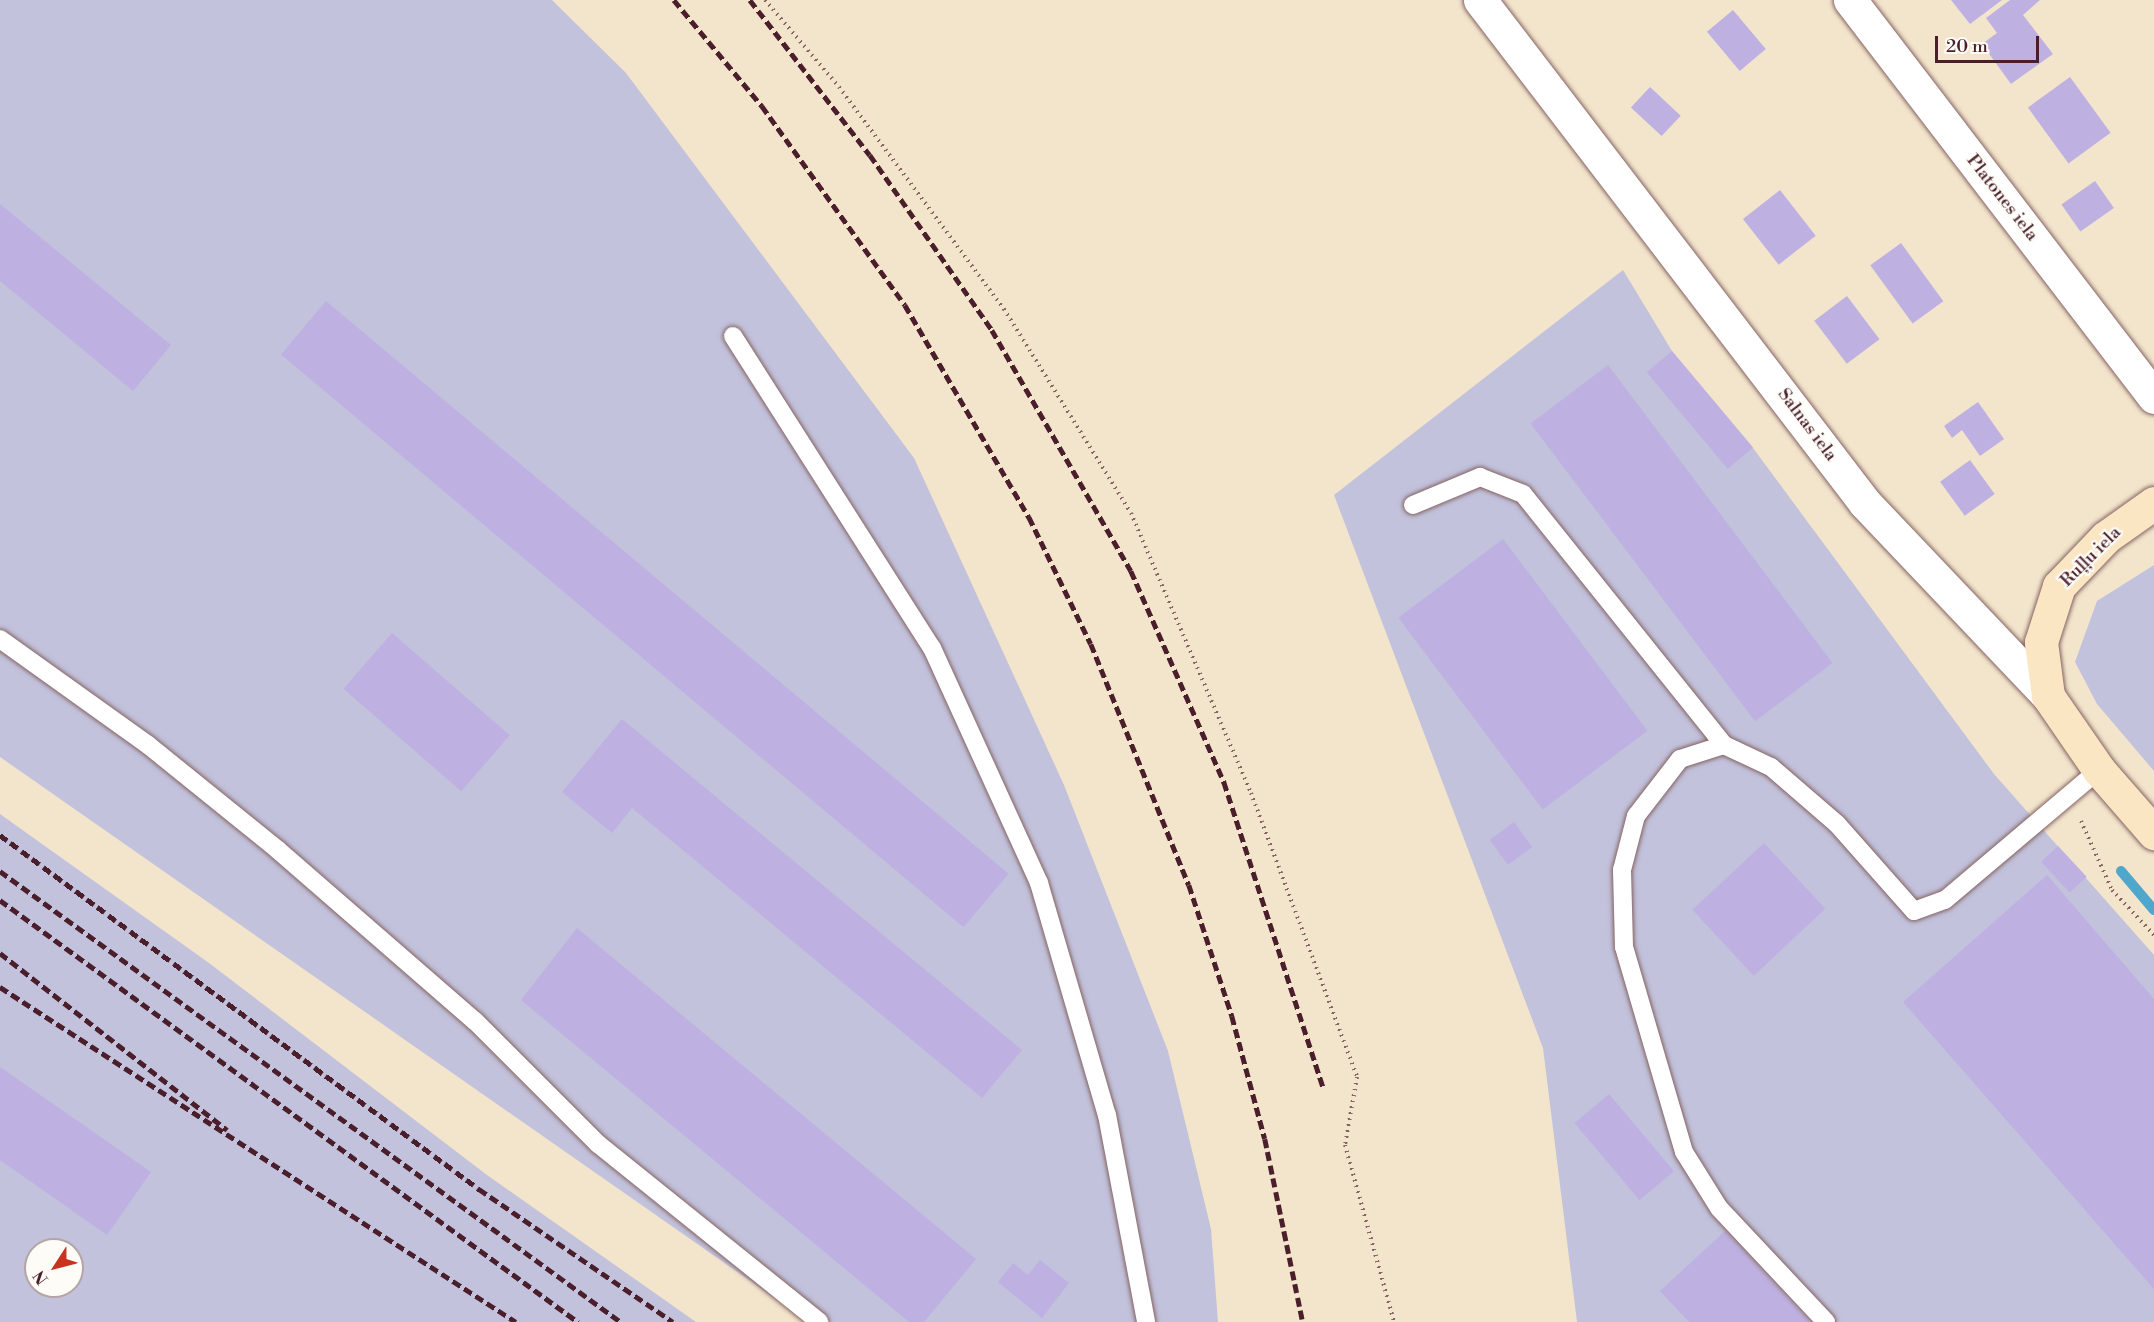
<!DOCTYPE html>
<meta charset="utf-8">
<style>
body{margin:0}
#map{position:relative;width:2154px;height:1322px;overflow:hidden;background:#f3e5cc;font-family:"Libre Bodoni",serif}
div>[style]{position:absolute}
[style*='--x']{left:calc(var(--x)*1px);top:calc(var(--y)*1px);width:calc(var(--w)*1px);rotate:calc(var(--a)*1deg)}
.industrial>*{inset:0;background:#c2c2dc}
.stream>*{height:10px;margin:-5px;padding:0 5px;transform-origin:5px;border-radius:5px;background:#4fa7cc}
.building>*{inset:0;background:#beb1e1;transform-origin:0 0}
.path>*{height:4px;margin-top:-2px;transform-origin:0;background:repeating-linear-gradient(90deg,#856463 0 1.5px,transparent 0 6px)}
.roads{filter:drop-shadow(0 0 2px #856463) drop-shadow(0 0 2px #856463)}
.lane>*{height:18px;margin:-9px;padding:0 9px;transform-origin:9px;border-radius:9px;background:#fff}
.street>*{height:33px;margin:-16.5px;padding:0 16.5px;transform-origin:16.5px;border-radius:16.5px;background:#fff}
.secondary>*{height:33px;margin:-16.5px;padding:0 16.5px;transform-origin:16.5px;border-radius:16.5px;background:#fbe6c4}
.rail>*{height:4.5px;margin-top:-2.25px;transform-origin:0;background:repeating-linear-gradient(90deg,#4a1f2b 0 9px,transparent 0 13.5px)}
span{translate:-50% -50%;white-space:nowrap;text-align:center;line-height:1.15;-webkit-text-stroke:4.5px #fdfcf7;paint-order:stroke}
.street-label{font-size:18px;color:#4a1f2b}
.north{position:absolute;left:24px;top:1238px;width:60px;height:60px;box-sizing:border-box;background:#fdfcf7;border:2px solid #b5a4a5;border-radius:50%;rotate:234deg;font-size:16px;font-weight:700;line-height:24px;text-align:center;color:#4a1f2b}
.north::after{content:'';display:block;margin:auto;width:21px;height:27px;background:#c8321e;clip-path:polygon(50% 0,100% 100%,50% 72%,0 100%)}
.scale{position:absolute;left:1935px;top:36px;width:104px;height:27px;box-sizing:border-box;border:3px solid #4a1f2b;border-top:0;padding-left:8px;font-size:18px;line-height:21px;white-space:nowrap;color:#4a1f2b;-webkit-text-stroke:4px #fdfcf7;paint-order:stroke}
</style>
<div id="map">
<div class="industrial">
<div style="clip-path:polygon(0 0,552px 0,626px 73px,914px 458px,1064px 785px,1168px 1051px,1211px 1229px,1218px 1322px,809px 1322px,0 757px)"></div>
<div style="clip-path:polygon(1623px 270px,1672px 351px,1753px 448px,1994px 774px,2154px 955px,2154px 1322px,1577px 1322px,1543px 1048px,1334px 495px)"></div>
<div style="clip-path:polygon(2154px 565px,2154px 771px,2097px 704px,2075px 662px,2097px 601px)"></div>
<div style="clip-path:polygon(evenodd,0 814px,209px 963px,487px 1175px,696px 1322px,0 1322px,0 814px,36px 1250px,72px 1250px,72px 1286px,36px 1286px,36px 1250px)"></div>
</div>
<div class="stream">
<div style="--x:2121;--y:871;--w:51;--a:49.8"></div>
</div>
<div class="building">
<div style="clip-path:polygon(1951px 0,2002px 0,1970px 24px)"></div>
<div style="clip-path:polygon(2010px 0,2040px 0,2023px 15px,2053px 54px,2011px 84px,1982px 44px,1997px 33px,1986px 18px)"></div>
<div style="left:1733px;top:10px;width:51px;height:34px;rotate:50deg"></div>
<div style="left:2070px;top:77px;width:69px;height:52px;rotate:54deg"></div>
<div style="left:1650px;top:87px;width:42px;height:28px;rotate:43deg"></div>
<div style="left:2095px;top:181px;width:33px;height:41px;rotate:55deg"></div>
<div style="left:1780px;top:190px;width:58px;height:47px;rotate:52deg"></div>
<div style="clip-path:polygon(0 204px,171px 345px,133px 391px,0 281px)"></div>
<div style="left:1901px;top:243px;width:72px;height:38px;rotate:54deg"></div>
<div style="left:1847px;top:296px;width:54px;height:41px;rotate:53deg"></div>
<div style="left:326px;top:301px;width:891px;height:70px;rotate:40deg"></div>
<div style="left:1672px;top:351px;width:126px;height:33px;rotate:50deg"></div>
<div style="left:1608px;top:365px;width:373px;height:97px;rotate:53deg"></div>
<div style="clip-path:polygon(1978px 402px,2004px 439px,1980px 456px,1962px 430px,1952px 438px,1944px 426px)"></div>
<div style="left:1970px;top:460px;width:42px;height:37px;rotate:54deg"></div>
<div style="left:1503px;top:539px;width:240px;height:131px;rotate:53deg"></div>
<div style="left:392px;top:633px;width:156px;height:74px;rotate:41deg"></div>
<div style="clip-path:polygon(622px 719px,1022px 1050px,982px 1098px,632px 808px,612px 833px,562px 792px)"></div>
<div style="left:1514px;top:822px;width:31px;height:30px;rotate:54deg"></div>
<div style="left:1764px;top:843px;width:90px;height:98px;rotate:47deg"></div>
<div style="left:2058px;top:846px;width:42px;height:23px;rotate:47deg"></div>
<div style="clip-path:polygon(2047px 875px,2154px 999px,2154px 1289px,1903px 1002px)"></div>
<div style="clip-path:polygon(577px 928px,976px 1259px,924px 1322px,909px 1322px,521px 1000px)"></div>
<div style="clip-path:polygon(0 1067px,151px 1172px,107px 1235px,0 1160px)"></div>
<div style="left:1609px;top:1094px;width:101px;height:45px;rotate:50deg"></div>
<div style="clip-path:polygon(1725px 1231px,1810px 1322px,1689px 1322px,1660px 1291px)"></div>
<div style="clip-path:polygon(1040px 1260px,1069px 1283px,1042px 1318px,998px 1282px,1013px 1263px,1028px 1275px)"></div>
</div>
<div class="path">
<div style="--x:765;--y:0;--w:114;--a:49.6"></div>
<div style="--x:839;--y:87;--w:277;--a:53.4"></div>
<div style="--x:1004;--y:309;--w:240;--a:58.1"></div>
<div style="--x:1131;--y:513;--w:305;--a:66.8"></div>
<div style="--x:1251;--y:793;--w:303;--a:69.5"></div>
<div style="--x:1357;--y:1077;--w:69;--a:100"></div>
<div style="--x:1345;--y:1145;--w:184;--a:74.5"></div>
<div style="--x:2081;--y:821;--w:76;--a:65.8"></div>
<div style="--x:2112;--y:890;--w:62;--a:47"></div>
</div>
<div class="roads">
<div class="lane">
<div style="--x:733;--y:336;--w:370;--a:57.5"></div>
<div style="--x:932;--y:648;--w:258;--a:65.5"></div>
<div style="--x:1039;--y:883;--w:242;--a:73.7"></div>
<div style="--x:1107;--y:1115;--w:211;--a:79.3"></div>
<div style="--x:1413;--y:505;--w:73;--a:-22.7"></div>
<div style="--x:1480;--y:477;--w:46;--a:21.6"></div>
<div style="--x:1523;--y:494;--w:322;--a:51.3"></div>
<div style="--x:0;--y:639;--w:182;--a:35.6"></div>
<div style="--x:148;--y:745;--w:167;--a:38.9"></div>
<div style="--x:278;--y:850;--w:261;--a:41"></div>
<div style="--x:475;--y:1021;--w:174;--a:45"></div>
<div style="--x:598;--y:1144;--w:284;--a:38.8"></div>
<div style="--x:1826;--y:1322;--w:156;--a:-133.2"></div>
<div style="--x:1719;--y:1208;--w:66;--a:-122"></div>
<div style="--x:1684;--y:1152;--w:214;--a:-106.3"></div>
<div style="--x:1624;--y:947;--w:77;--a:-91.5"></div>
<div style="--x:1622;--y:870;--w:56;--a:-75.5"></div>
<div style="--x:1636;--y:816;--w:72;--a:-52.3"></div>
<div style="--x:1680;--y:759;--w:46;--a:-17.7"></div>
<div style="--x:1724;--y:745;--w:52;--a:25.1"></div>
<div style="--x:1771;--y:767;--w:87;--a:40.8"></div>
<div style="--x:1837;--y:824;--w:116;--a:48.5"></div>
<div style="--x:1914;--y:911;--w:33;--a:-20"></div>
<div style="--x:1945;--y:900;--w:202;--a:-40.2"></div>
</div>
<div class="street">
<div style="--x:1480;--y:0;--w:633;--a:52.57"></div>
<div style="--x:1865;--y:503;--w:266;--a:46.5"></div>
<div style="--x:1850;--y:0;--w:500;--a:52.56"></div>
</div>
<div class="secondary">
<div style="--x:2154;--y:503;--w:59;--a:144.7"></div>
<div style="--x:2106;--y:537;--w:68;--a:133.8"></div>
<div style="--x:2059;--y:586;--w:59;--a:107.8"></div>
<div style="--x:2041;--y:642;--w:54;--a:82.6"></div>
<div style="--x:2048;--y:696;--w:90;--a:55.4"></div>
<div style="--x:2099;--y:770;--w:84;--a:48.9"></div>
</div>
</div>
<div class="rail">
<div style="--x:674;--y:0;--w:138;--a:50.3"></div>
<div style="--x:762;--y:106;--w:245;--a:54.3"></div>
<div style="--x:905;--y:305;--w:246;--a:59.7"></div>
<div style="--x:1029;--y:517;--w:141;--a:64"></div>
<div style="--x:1091;--y:644;--w:260;--a:67.9"></div>
<div style="--x:1189;--y:885;--w:138;--a:71.8"></div>
<div style="--x:1232;--y:1016;--w:127;--a:75"></div>
<div style="--x:1265;--y:1139;--w:187;--a:78.3"></div>
<div style="--x:750;--y:0;--w:196;--a:52.3"></div>
<div style="--x:870;--y:155;--w:213;--a:55.1"></div>
<div style="--x:992;--y:330;--w:278;--a:60"></div>
<div style="--x:1131;--y:571;--w:231;--a:66.2"></div>
<div style="--x:1224;--y:782;--w:323;--a:72"></div>
<div style="--x:0;--y:835;--w:596;--a:36.47"></div>
<div style="--x:479;--y:1189;--w:235;--a:34.4"></div>
<div style="--x:0;--y:871;--w:767;--a:35.99"></div>
<div style="--x:0;--y:900;--w:716;--a:36.13"></div>
<div style="--x:0;--y:953;--w:288;--a:37.9"></div>
<div style="--x:0;--y:987;--w:615;--a:32.99"></div>
</div>
<div class="street-label">
<span style="left:2002px;top:198px;rotate:52deg">Platones iela</span>
<span style="left:1807px;top:425px;rotate:53deg">Salnas iela</span>
<span style="left:2091px;top:557px;rotate:-45deg">Ruļļu iela</span>
</div>
<div class="north">N</div>
<div class="scale">20 m</div>
</div>
